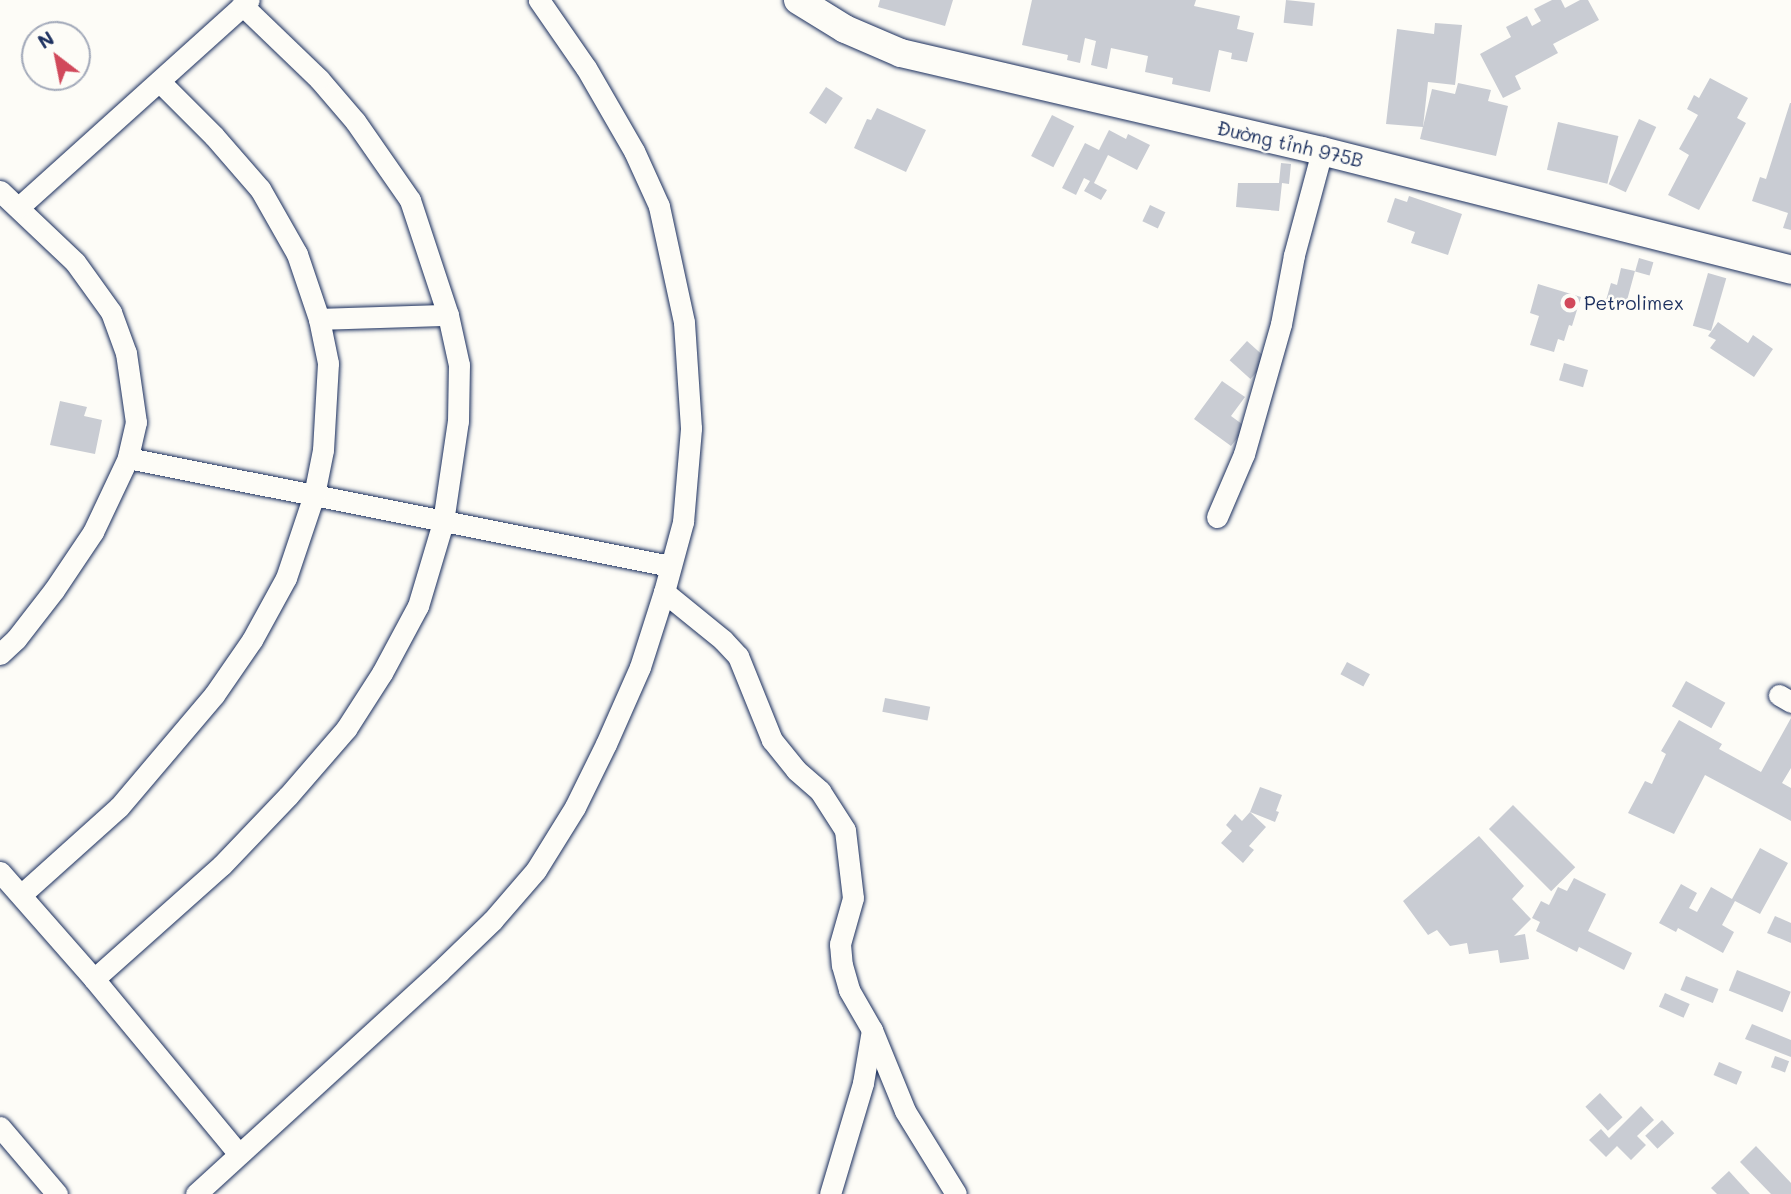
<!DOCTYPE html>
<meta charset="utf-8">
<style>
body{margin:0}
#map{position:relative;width:1791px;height:1194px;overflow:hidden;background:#fdfcf7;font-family:Mali,sans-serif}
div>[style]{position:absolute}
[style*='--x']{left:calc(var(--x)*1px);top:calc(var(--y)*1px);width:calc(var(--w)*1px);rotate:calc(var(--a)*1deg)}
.building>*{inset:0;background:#c9ccd3;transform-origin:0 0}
.roads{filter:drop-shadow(0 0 2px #1b2f5e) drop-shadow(0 0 2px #1b2f5e)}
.minor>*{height:21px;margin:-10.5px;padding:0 10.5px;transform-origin:10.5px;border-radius:10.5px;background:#fdfcf7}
.major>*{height:28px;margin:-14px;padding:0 14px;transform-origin:14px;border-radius:14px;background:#fdfcf7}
.dots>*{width:19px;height:19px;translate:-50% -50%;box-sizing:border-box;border:4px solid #fdfcf7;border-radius:50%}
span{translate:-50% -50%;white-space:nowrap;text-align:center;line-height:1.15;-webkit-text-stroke:5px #fdfcf7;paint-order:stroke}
.street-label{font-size:19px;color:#1b2f5e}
.poi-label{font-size:19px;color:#1b2f5e}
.left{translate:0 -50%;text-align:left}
.north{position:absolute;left:21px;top:21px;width:70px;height:70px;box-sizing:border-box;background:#fdfcf7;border:2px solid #a3aaba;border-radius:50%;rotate:328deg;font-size:19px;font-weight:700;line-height:28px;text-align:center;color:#1b2f5e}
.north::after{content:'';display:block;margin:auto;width:24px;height:32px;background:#d1495b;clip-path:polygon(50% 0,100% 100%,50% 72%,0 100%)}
</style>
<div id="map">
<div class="building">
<div style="clip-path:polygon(880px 0,953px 0,945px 26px,878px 7px)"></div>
<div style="clip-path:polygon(1032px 0,1196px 0,1194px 6px,1240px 16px,1237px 29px,1254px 33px,1247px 62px,1231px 59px,1232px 53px,1219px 50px,1210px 92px,1172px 84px,1173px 78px,1145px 72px,1148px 56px,1111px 48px,1107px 69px,1091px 65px,1096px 41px,1085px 38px,1080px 63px,1067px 60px,1068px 55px,1022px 45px)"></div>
<div style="left:1286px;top:0;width:29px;height:23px;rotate:6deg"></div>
<div style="clip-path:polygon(1552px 0,1561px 0,1565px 8px,1580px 0,1588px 0,1599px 20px,1553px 44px,1558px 53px,1515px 76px,1521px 89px,1503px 98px,1480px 54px,1511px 37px,1506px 27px,1527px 16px,1532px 26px,1541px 21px,1534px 9px)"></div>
<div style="clip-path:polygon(1435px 23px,1462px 25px,1455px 85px,1428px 82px,1423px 127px,1386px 124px,1397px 29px,1434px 34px)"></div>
<div style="clip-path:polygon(1710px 78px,1748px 98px,1737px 118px,1746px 123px,1699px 210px,1668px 195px,1689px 155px,1679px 149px,1698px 115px,1687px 109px,1694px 95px,1699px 98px)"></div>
<div style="clip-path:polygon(1458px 83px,1491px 90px,1488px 101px,1508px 106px,1496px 156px,1420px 139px,1432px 89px,1455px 94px)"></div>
<div style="left:826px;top:87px;width:20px;height:31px;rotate:33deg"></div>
<div style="clip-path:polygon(1790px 103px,1791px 103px,1791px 230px,1783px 228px,1788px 213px,1752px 201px,1760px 177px,1766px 179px)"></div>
<div style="clip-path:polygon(877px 108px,926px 130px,906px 172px,854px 148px,867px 119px,871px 120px)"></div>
<div style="left:1052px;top:115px;width:25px;height:46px;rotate:27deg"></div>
<div style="left:1639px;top:119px;width:19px;height:72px;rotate:25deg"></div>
<div style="left:1558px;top:122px;width:62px;height:49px;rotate:13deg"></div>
<div style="clip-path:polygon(1109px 130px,1126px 139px,1128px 134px,1150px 145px,1137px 170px,1108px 155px,1094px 183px,1107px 190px,1101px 200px,1084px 191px,1090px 181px,1084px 178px,1076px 195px,1062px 188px,1085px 143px,1099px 150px)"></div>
<div style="clip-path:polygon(1281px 163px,1291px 164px,1289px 184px,1282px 183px,1279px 211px,1236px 207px,1238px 183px,1279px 183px)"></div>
<div style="clip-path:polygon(1409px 196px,1462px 214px,1448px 255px,1411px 243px,1415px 232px,1387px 222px,1395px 198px,1407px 202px)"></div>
<div style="left:1150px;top:205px;width:17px;height:18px;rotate:25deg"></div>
<div style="left:1639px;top:258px;width:15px;height:14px;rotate:16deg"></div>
<div style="clip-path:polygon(1621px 268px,1635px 271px,1626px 304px,1612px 301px,1611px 306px,1605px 304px,1611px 283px,1617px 285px)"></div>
<div style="left:1708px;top:273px;width:19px;height:55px;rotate:16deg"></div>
<div style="clip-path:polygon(1538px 284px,1581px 297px,1572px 326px,1569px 325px,1564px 341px,1558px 339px,1554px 352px,1530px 345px,1539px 316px,1530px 313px)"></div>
<div style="clip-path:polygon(1718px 322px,1748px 343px,1753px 335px,1773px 349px,1754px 377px,1710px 348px,1716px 340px,1708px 336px)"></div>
<div style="left:1247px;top:341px;width:28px;height:26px;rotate:42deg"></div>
<div style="left:1564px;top:363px;width:25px;height:18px;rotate:16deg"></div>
<div style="clip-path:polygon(1222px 381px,1245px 397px,1231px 416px,1246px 427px,1231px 446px,1194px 419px)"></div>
<div style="clip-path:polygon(60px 401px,87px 407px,84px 416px,102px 420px,95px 454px,50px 445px)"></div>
<div style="left:1347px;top:662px;width:26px;height:14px;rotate:28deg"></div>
<div style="left:1686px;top:681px;width:45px;height:29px;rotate:29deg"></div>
<div style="left:885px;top:698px;width:46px;height:14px;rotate:11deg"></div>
<div style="clip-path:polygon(1791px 718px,1791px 768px,1782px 783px,1791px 788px,1791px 821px,1705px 775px,1674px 834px,1628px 813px,1645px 781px,1652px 784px,1666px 754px,1661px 751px,1679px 720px,1722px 744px,1719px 749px,1761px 772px)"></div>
<div style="clip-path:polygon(1260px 787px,1282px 795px,1276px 811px,1279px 812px,1275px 822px,1250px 812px,1266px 827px,1249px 846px,1254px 850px,1243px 863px,1221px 843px,1232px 831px,1226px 825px,1235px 814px,1242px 821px,1250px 812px)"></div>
<div style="left:1513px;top:805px;width:88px;height:34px;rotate:45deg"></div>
<div style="clip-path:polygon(1479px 836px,1524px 886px,1512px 899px,1531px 919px,1514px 936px,1525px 934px,1529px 959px,1500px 963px,1498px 950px,1469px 954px,1467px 943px,1450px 946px,1437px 930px,1428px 935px,1403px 901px)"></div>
<div style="clip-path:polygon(1760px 848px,1788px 863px,1760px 914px,1735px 901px,1722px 925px,1734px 932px,1723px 953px,1678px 928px,1676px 932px,1659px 923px,1681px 884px,1697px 893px,1689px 908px,1697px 912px,1711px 887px,1732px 899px)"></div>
<div style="clip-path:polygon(1574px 878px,1606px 894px,1588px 931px,1632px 953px,1624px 970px,1579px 947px,1577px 952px,1536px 931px,1540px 922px,1532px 918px,1541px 901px,1549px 905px,1558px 887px,1567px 891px)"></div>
<div style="clip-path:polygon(1775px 916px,1791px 923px,1791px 943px,1767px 933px)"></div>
<div style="left:1737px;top:970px;width:58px;height:22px;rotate:22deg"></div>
<div style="left:1686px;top:976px;width:35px;height:15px;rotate:22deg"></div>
<div style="left:1665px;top:993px;width:27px;height:15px;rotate:24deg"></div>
<div style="clip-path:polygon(1752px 1024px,1791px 1040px,1791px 1057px,1745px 1039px)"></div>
<div style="left:1775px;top:1056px;width:15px;height:12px;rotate:20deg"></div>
<div style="left:1719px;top:1062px;width:25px;height:14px;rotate:23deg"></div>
<div style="left:1600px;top:1093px;width:33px;height:20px;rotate:47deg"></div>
<div style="clip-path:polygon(1641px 1106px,1654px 1120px,1637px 1136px,1646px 1145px,1631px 1160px,1617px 1146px,1606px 1157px,1589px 1140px,1601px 1129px,1609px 1138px)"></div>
<div style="left:1662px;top:1120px;width:18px;height:23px;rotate:47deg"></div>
<div style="clip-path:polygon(1756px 1146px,1791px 1183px,1791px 1194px,1771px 1194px,1740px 1162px)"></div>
<div style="clip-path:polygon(1729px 1171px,1750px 1194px,1717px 1194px,1711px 1188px)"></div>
</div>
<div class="roads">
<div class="minor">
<div style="--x:0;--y:191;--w:103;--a:43.4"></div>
<div style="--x:75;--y:262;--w:62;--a:54.2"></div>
<div style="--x:111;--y:312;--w:44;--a:69.9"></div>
<div style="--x:126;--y:353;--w:70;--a:81.8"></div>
<div style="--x:136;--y:422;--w:37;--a:103"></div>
<div style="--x:128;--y:458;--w:82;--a:115.3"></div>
<div style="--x:93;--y:532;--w:70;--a:123.9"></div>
<div style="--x:54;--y:590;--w:62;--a:127.8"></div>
<div style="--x:16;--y:639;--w:22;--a:137"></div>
<div style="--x:19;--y:207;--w:309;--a:-42"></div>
<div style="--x:319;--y:319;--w:129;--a:-1.8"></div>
<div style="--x:128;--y:458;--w:553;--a:11.27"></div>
<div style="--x:1217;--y:517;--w:69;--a:-66.8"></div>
<div style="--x:1244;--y:454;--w:135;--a:-74.1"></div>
<div style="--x:1281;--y:324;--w:70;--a:-79.3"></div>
<div style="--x:1294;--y:255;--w:108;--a:-74.9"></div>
<div style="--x:664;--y:592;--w:76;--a:39.1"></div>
<div style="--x:723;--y:640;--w:22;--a:47"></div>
<div style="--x:738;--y:656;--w:91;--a:68"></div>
<div style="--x:772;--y:740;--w:38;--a:51"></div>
<div style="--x:796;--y:770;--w:32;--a:41"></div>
<div style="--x:820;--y:791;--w:46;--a:57.3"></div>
<div style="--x:845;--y:830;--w:68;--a:83.3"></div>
<div style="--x:853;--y:898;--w:48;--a:105.8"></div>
<div style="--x:840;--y:944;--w:21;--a:85"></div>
<div style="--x:842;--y:965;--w:26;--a:74"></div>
<div style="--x:849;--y:990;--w:46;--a:60.1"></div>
<div style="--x:872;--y:1030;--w:87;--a:67.8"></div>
<div style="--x:905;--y:1111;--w:97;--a:58.4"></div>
<div style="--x:1779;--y:695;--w:14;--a:30"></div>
<div style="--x:0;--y:872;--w:142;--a:48.7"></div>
<div style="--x:94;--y:979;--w:227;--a:50.4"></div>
<div style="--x:22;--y:894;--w:130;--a:-41.9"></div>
<div style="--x:119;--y:807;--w:147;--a:-49.7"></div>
<div style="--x:214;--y:695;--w:67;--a:-55.4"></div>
<div style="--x:252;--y:640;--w:71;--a:-61.3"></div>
<div style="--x:286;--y:578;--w:88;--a:-71.4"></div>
<div style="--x:314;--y:495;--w:46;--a:-78.7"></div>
<div style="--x:323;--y:450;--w:87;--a:-86.7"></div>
<div style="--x:328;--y:363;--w:45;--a:-101.6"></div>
<div style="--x:319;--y:319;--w:69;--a:-108.7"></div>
<div style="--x:297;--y:254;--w:75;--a:-119.6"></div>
<div style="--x:260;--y:189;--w:70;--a:-131"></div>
<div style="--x:214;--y:136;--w:76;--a:-135"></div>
<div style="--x:94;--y:979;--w:171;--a:-41.7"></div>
<div style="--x:222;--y:865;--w:95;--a:-46.3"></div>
<div style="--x:288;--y:796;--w:89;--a:-49.1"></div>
<div style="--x:346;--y:729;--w:67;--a:-57.3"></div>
<div style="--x:382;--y:673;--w:76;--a:-61.8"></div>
<div style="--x:418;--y:606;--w:88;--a:-73.4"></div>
<div style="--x:443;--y:522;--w:102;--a:-81.6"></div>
<div style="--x:458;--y:421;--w:56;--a:-89"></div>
<div style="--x:459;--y:365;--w:51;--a:-102.4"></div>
<div style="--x:448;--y:315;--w:121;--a:-108.3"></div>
<div style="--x:410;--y:200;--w:96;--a:-124.8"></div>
<div style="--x:355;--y:121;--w:55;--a:-130.6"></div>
<div style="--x:319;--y:79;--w:107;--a:-136.1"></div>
<div style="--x:0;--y:1127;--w:88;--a:49.6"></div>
<div style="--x:196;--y:1194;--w:329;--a:-42.4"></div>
<div style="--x:439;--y:972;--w:74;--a:-43.9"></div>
<div style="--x:492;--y:921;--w:67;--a:-49.2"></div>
<div style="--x:536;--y:870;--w:74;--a:-58.2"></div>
<div style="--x:575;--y:807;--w:70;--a:-63.8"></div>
<div style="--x:606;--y:744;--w:84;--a:-66.2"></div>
<div style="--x:640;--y:667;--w:79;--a:-72.3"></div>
<div style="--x:664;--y:592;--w:73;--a:-74.8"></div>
<div style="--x:683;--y:522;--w:94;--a:-85.1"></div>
<div style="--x:691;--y:428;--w:106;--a:-93.8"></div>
<div style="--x:684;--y:322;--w:119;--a:-102.2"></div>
<div style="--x:659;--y:206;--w:60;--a:-114.4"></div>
<div style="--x:634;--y:151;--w:96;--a:-120"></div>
<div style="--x:586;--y:68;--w:83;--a:-124.7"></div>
<div style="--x:830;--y:1194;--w:116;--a:-73.4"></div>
<div style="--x:863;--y:1083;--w:54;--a:-80.4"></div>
</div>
<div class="major">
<div style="--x:798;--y:0;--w:55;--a:31.7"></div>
<div style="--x:845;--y:29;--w:61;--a:23.2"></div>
<div style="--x:901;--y:53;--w:432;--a:13.1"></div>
<div style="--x:1322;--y:151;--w:484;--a:14.2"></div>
</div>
</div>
<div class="dots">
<div style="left:1570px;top:303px;background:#d1495b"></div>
</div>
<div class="street-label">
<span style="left:1290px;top:144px;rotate:13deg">Đường tỉnh 975B</span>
</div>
<div class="poi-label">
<span class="left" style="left:1584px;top:303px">Petrolimex</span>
</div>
<div class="north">N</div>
</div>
